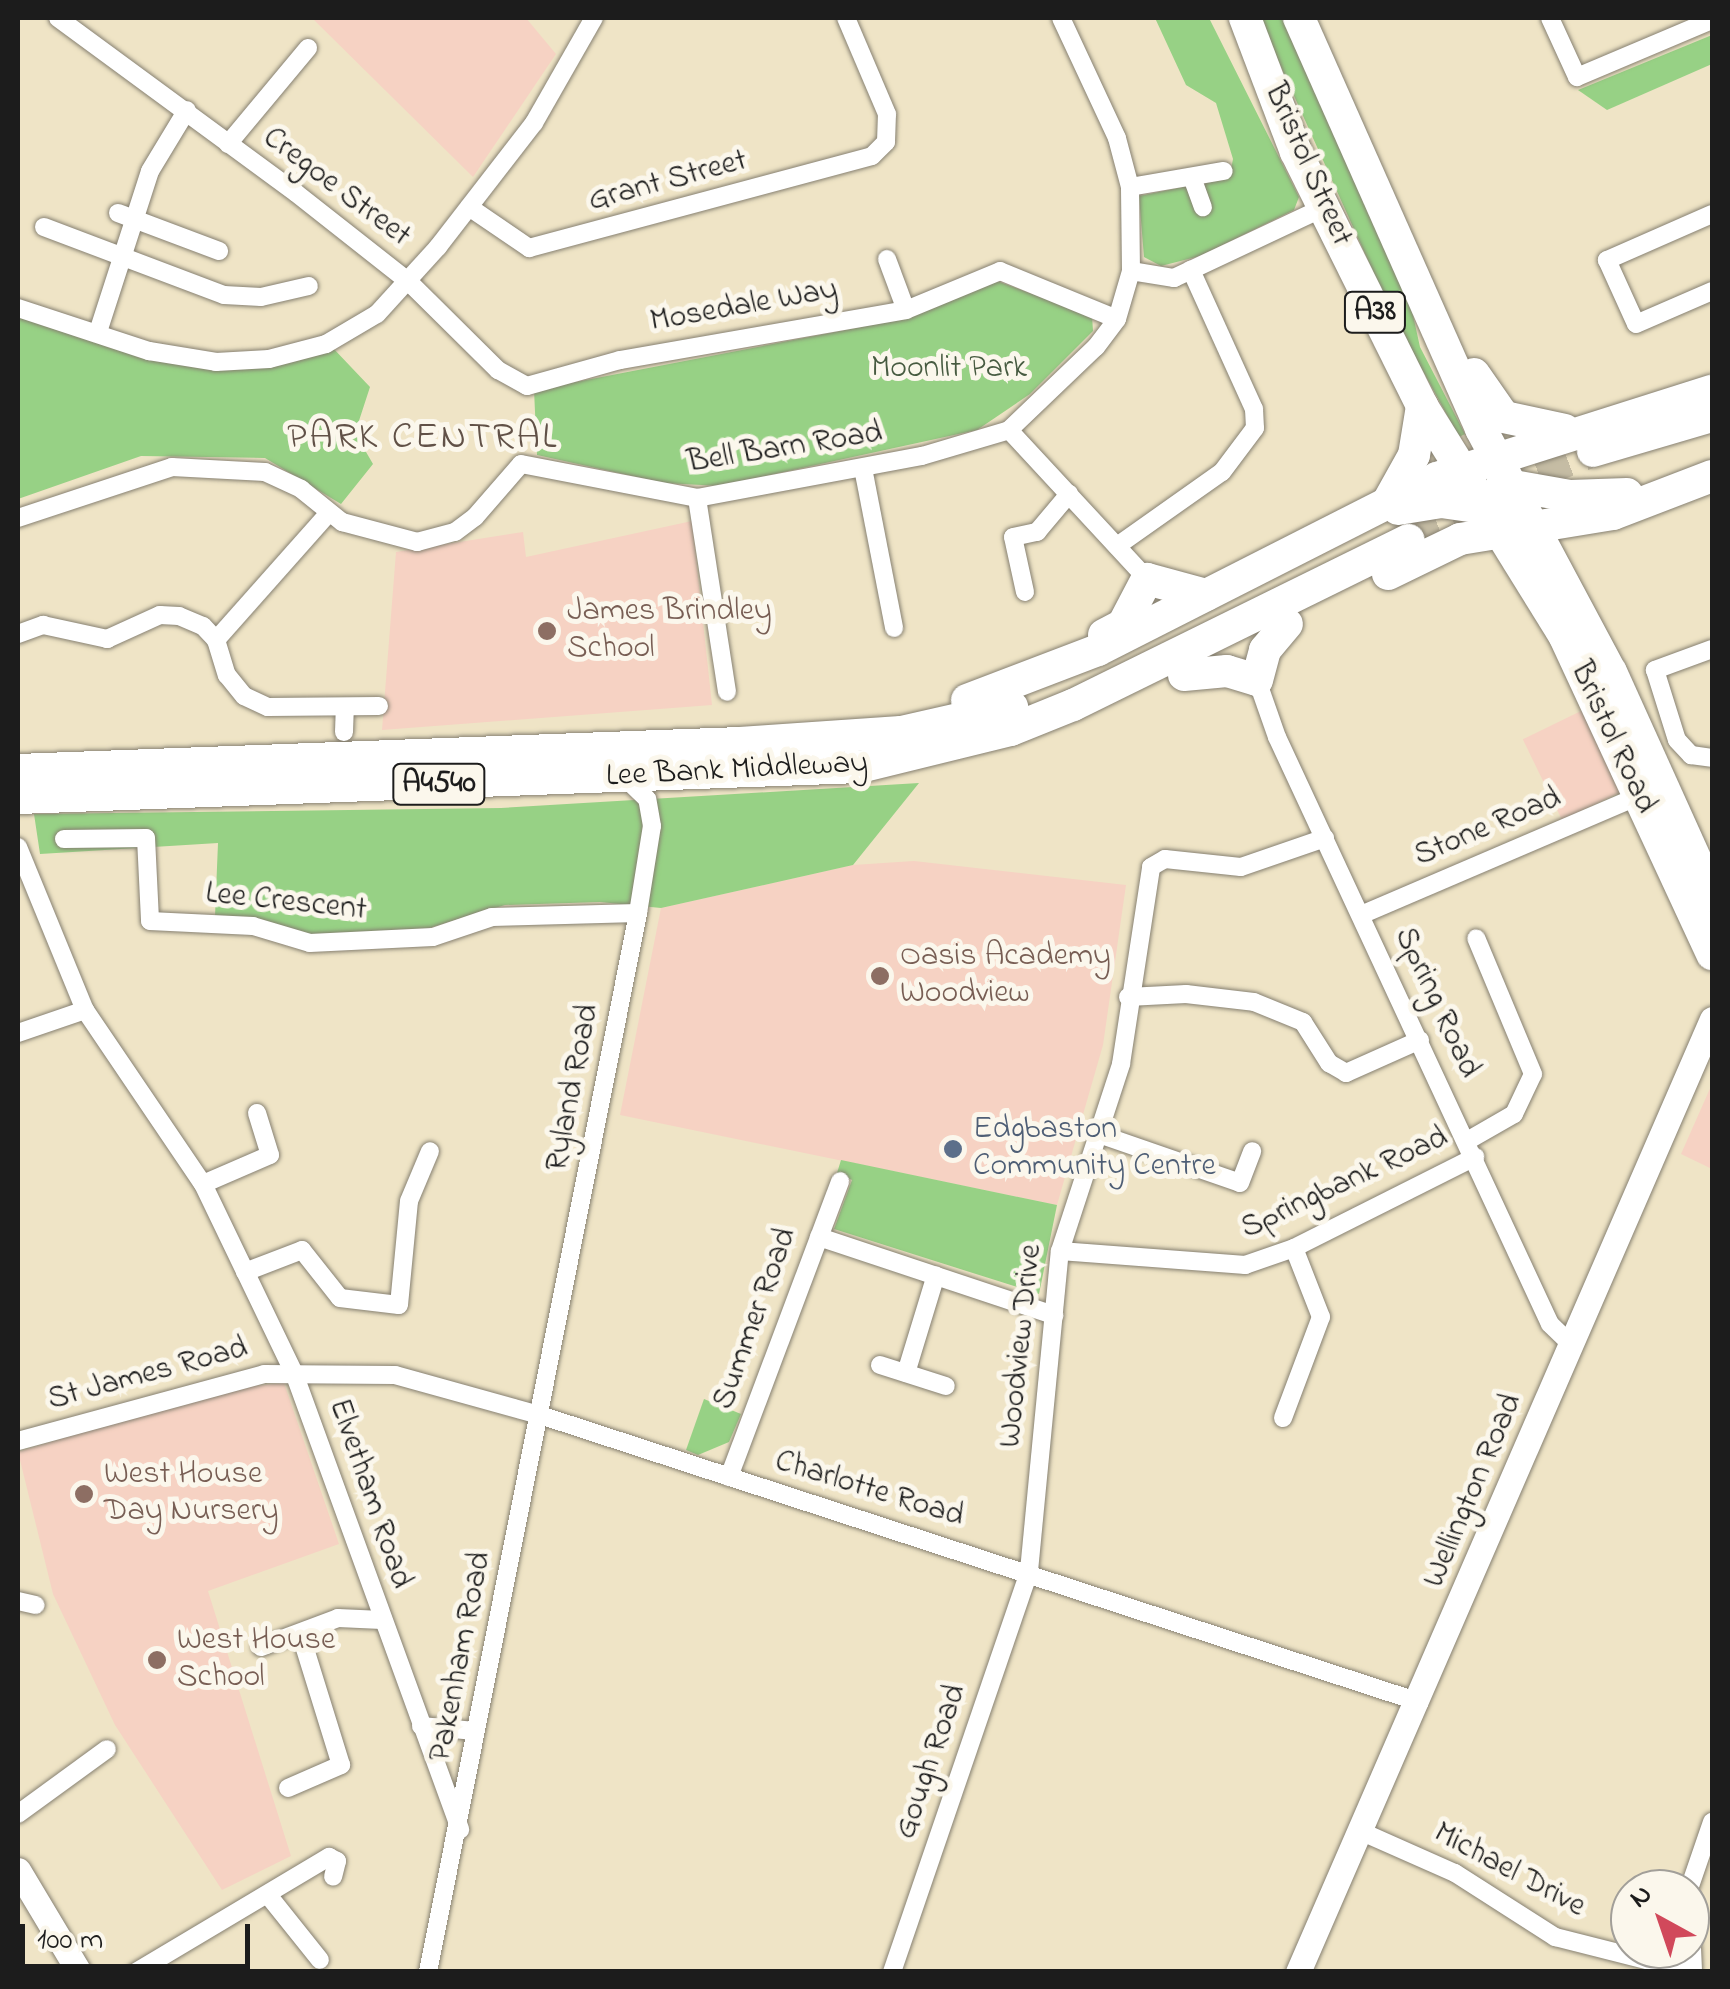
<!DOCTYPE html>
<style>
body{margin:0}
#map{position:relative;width:1730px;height:1989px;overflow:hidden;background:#efe4c6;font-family:"Indie Flower",sans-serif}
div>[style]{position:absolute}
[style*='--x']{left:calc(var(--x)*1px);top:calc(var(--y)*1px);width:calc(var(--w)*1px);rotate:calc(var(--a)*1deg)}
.built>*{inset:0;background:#f6d2c3;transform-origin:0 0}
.green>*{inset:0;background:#97d185}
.highway-tunnel>*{height:32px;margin-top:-16px;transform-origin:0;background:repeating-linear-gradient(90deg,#c5bca4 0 32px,transparent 0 48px)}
.roads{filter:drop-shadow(0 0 2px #868071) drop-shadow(0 0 2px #868071)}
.street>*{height:18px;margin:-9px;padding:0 9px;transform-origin:9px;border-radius:9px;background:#fff}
.secondary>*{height:25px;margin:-12.5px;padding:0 12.5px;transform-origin:12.5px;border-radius:12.5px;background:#fff}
.highway>*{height:32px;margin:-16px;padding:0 16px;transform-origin:16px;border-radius:16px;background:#fff}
.dots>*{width:28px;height:28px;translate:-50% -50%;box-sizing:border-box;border:5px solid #fbf7ec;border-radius:50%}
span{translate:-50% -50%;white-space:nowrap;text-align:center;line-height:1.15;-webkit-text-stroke:10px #fbf7ec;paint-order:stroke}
.shield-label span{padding:2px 8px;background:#fbf7ec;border:2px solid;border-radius:8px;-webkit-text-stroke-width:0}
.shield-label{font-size:30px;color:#1c1c1c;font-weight:700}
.street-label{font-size:32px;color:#1c1c1c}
.park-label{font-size:32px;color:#475b41}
.education-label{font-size:32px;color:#785e54}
.left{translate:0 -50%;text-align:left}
.service-label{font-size:32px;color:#4e5e75}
.quarter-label{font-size:38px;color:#615147;letter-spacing:2.5px}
.frame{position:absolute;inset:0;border:20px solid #1c1c1c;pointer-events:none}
.north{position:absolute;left:1610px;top:1869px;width:100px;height:100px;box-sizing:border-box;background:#fbf7ec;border:2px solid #a29f99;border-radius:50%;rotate:320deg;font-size:28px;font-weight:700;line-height:40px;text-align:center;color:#1c1c1c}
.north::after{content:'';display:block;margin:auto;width:35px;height:45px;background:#d1495b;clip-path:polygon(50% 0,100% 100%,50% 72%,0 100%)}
.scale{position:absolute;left:20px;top:1924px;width:230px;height:45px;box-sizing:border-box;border:5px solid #1c1c1c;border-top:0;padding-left:12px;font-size:30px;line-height:35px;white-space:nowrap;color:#1c1c1c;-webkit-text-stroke:8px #fbf7ec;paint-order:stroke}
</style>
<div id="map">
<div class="built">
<div style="clip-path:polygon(312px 18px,526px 18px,556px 54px,473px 177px)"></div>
<div style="clip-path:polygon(692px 521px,712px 705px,382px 730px,396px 552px,523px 532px,526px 557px)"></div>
<div style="left:1583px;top:710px;width:90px;height:67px;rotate:64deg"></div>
<div style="clip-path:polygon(914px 861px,1126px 885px,1103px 1045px,1057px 1205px,620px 1115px,661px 908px,853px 865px)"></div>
<div style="clip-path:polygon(1712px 1084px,1712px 1169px,1681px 1154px)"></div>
<div style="clip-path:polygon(284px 1383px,339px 1544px,208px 1591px,291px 1856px,222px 1890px,115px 1725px,53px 1594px,18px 1452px,225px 1389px)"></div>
</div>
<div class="green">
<div style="clip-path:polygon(1155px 18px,1209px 18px,1299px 197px,1294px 210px,1200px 256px,1161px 266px,1144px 257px,1139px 196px,1188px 186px,1210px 205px,1204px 183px,1230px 174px,1233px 159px,1216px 103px,1186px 85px)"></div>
<div style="clip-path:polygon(1259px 18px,1285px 18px,1405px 279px,1420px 347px,1465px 434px,1459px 437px,1394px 318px)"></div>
<div style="clip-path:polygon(1712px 35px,1712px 64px,1607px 110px,1578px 90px)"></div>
<div style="clip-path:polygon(989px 278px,1092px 316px,1093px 331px,1030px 394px,977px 430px,720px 486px,664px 483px,537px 455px,534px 390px,861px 327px)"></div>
<div style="clip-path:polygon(18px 316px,68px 327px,147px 360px,271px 366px,332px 347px,370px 387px,355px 433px,373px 464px,341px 504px,265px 458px,141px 456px,18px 499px)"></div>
<div style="clip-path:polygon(919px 783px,853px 865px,661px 908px,600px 902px,505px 905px,426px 929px,367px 936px,310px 934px,215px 916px,218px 843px,40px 854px,34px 814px,501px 808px)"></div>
<div style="clip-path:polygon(841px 1160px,1057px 1205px,1039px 1294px,834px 1229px,852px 1180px,837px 1173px)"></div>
<div style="clip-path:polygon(704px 1399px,741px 1414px,729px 1442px,698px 1455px,686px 1450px)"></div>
</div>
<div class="highway-tunnel">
<div style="--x:1493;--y:489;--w:107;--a:-20.8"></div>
<div style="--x:1409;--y:540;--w:96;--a:-20.1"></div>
</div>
<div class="roads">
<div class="street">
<div style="--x:58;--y:18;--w:295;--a:36.3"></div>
<div style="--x:296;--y:193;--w:142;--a:38.2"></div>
<div style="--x:408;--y:281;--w:127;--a:44.7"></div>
<div style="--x:498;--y:370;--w:33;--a:29"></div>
<div style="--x:527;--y:386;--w:97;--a:-15.6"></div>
<div style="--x:620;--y:360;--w:290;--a:-9.9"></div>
<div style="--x:906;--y:310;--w:102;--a:-22.5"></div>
<div style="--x:1000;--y:271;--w:126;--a:22.3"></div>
<div style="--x:1550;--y:18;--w:65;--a:65.4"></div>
<div style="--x:1577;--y:77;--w:147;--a:-22.9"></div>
<div style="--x:228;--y:144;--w:125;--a:-50.2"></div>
<div style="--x:1193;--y:180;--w:29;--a:70"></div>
<div style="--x:1130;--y:187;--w:95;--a:-9.7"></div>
<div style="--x:469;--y:207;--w:73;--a:34.3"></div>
<div style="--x:529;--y:248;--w:355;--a:-15"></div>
<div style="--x:872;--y:156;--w:20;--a:-45"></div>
<div style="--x:886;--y:142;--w:28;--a:-88"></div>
<div style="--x:887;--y:114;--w:104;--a:-113.1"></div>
<div style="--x:118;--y:213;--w:108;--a:20.6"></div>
<div style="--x:1712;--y:214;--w:115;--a:156.3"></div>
<div style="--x:1607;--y:260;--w:70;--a:65.6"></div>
<div style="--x:1636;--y:324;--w:83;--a:-23.5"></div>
<div style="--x:44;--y:227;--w:192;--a:20.7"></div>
<div style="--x:224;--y:295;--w:37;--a:3"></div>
<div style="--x:261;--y:297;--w:49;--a:-12.9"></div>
<div style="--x:887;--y:259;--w:54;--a:69.6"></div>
<div style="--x:1131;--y:271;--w:44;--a:9.2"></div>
<div style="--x:1174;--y:278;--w:165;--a:-25.2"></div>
<div style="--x:18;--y:308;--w:138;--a:18.2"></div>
<div style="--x:149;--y:351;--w:68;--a:9.3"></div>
<div style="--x:216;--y:362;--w:53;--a:-3.2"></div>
<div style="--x:269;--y:359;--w:59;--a:-14.7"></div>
<div style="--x:326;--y:344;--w:59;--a:-30.5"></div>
<div style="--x:377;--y:314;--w:91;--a:-47.7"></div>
<div style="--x:438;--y:247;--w:157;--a:-52.3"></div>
<div style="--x:534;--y:123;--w:121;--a:-60.3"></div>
<div style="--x:98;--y:332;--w:169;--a:-72.1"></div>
<div style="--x:150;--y:171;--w:71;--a:-58.8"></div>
<div style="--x:1009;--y:430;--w:203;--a:47.2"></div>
<div style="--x:863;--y:468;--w:163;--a:79"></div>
<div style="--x:697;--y:498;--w:196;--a:81.2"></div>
<div style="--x:18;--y:518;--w:162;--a:-18.3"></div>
<div style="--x:172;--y:467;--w:93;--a:3.1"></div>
<div style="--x:265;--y:472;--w:40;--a:25"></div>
<div style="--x:301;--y:489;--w:53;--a:38.8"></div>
<div style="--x:342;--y:522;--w:78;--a:14.9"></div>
<div style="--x:417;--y:542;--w:39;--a:-15"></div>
<div style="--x:455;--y:532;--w:25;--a:-37"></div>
<div style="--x:475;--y:517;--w:70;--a:-49"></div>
<div style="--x:521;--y:464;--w:179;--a:10.9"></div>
<div style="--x:697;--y:498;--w:229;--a:-10.6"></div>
<div style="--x:922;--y:456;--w:91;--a:-16.6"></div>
<div style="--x:1009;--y:430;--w:120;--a:-43.7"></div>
<div style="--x:1096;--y:347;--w:35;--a:-53"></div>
<div style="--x:1117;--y:319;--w:50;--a:-73.7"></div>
<div style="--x:1131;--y:271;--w:84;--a:-90.7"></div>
<div style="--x:1130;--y:187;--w:51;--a:-104.9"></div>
<div style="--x:1117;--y:138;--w:132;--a:-115"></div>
<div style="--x:1117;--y:546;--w:128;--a:-35.2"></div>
<div style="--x:1222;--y:472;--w:55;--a:-53.1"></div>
<div style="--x:1255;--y:428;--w:19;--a:-93"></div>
<div style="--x:1254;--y:409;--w:153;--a:-114.4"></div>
<div style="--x:1025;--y:592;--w:56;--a:-102.3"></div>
<div style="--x:1013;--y:537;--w:25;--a:-12"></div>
<div style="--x:1037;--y:532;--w:50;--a:-49.9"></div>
<div style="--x:18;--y:634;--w:27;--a:-20"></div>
<div style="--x:43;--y:625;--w:66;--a:12.3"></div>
<div style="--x:107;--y:639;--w:58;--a:-24.4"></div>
<div style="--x:160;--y:615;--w:19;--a:3"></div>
<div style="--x:179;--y:616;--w:26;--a:23"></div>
<div style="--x:203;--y:626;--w:19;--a:47"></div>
<div style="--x:216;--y:640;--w:37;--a:73"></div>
<div style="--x:227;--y:675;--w:27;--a:51"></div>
<div style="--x:244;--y:696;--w:26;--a:25"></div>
<div style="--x:268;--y:707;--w:111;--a:-0.5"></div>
<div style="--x:216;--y:640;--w:169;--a:-48.4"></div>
<div style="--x:1712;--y:649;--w:61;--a:159.8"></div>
<div style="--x:1655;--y:670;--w:73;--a:72.6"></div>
<div style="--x:1677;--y:740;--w:21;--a:47"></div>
<div style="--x:1691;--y:755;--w:21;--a:8"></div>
<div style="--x:1257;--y:680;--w:60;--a:70.7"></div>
<div style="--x:1277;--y:737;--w:647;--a:65.06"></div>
<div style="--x:1550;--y:1324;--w:29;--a:44"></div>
<div style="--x:344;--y:732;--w:24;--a:-88"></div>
<div style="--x:64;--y:839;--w:82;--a:-0.7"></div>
<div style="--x:146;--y:838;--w:83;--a:87.2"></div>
<div style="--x:150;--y:921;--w:103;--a:2.8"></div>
<div style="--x:253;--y:926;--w:59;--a:16.6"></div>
<div style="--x:310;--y:943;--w:123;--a:-2.8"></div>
<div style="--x:433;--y:937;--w:62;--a:-18.7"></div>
<div style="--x:492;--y:917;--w:146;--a:-1.6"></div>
<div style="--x:18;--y:847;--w:176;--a:67.7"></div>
<div style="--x:85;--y:1010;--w:210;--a:55.9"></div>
<div style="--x:203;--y:1184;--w:210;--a:64.3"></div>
<div style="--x:294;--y:1373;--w:486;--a:70"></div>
<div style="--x:1361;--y:915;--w:302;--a:-23.2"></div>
<div style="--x:1128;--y:997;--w:58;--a:-3"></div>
<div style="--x:1186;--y:994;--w:68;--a:6.7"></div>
<div style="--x:1254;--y:1002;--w:53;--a:22.2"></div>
<div style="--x:1303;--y:1022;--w:49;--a:57.6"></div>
<div style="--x:1329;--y:1063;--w:20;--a:30"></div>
<div style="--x:1346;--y:1073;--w:81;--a:-24"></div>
<div style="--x:18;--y:1033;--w:71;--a:-18.9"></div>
<div style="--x:1096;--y:1133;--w:152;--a:19.1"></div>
<div style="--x:1240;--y:1183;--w:34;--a:-69"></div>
<div style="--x:1467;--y:1141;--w:54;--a:-29.9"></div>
<div style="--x:1514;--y:1114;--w:44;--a:-64.6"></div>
<div style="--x:1533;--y:1074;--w:147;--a:-112.7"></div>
<div style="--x:203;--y:1184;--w:73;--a:-23.4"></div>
<div style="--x:270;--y:1155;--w:44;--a:-107.2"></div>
<div style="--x:819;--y:1237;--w:248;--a:18.4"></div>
<div style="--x:1060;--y:1251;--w:186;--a:4.3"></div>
<div style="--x:1245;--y:1265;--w:52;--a:-19.1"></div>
<div style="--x:1294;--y:1248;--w:203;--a:-26.7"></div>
<div style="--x:245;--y:1272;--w:61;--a:-21.1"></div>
<div style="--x:302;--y:1250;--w:61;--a:51.6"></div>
<div style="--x:340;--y:1298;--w:59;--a:6.8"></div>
<div style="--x:399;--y:1305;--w:104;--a:-84.5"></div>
<div style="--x:409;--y:1201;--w:54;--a:-67.2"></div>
<div style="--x:880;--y:1365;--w:69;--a:17.7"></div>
<div style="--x:906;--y:1373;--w:102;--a:-73"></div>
<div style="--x:1283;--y:1418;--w:108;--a:-69.4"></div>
<div style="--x:1321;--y:1317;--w:74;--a:-111.4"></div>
<div style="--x:18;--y:1441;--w:255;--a:-15.2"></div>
<div style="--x:264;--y:1374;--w:131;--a:0.4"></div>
<div style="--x:395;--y:1375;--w:154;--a:15.5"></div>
<div style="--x:543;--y:1416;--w:922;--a:18.08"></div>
<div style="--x:729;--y:1477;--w:316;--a:-69.4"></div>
<div style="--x:18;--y:1601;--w:18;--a:13"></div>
<div style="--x:261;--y:1647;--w:82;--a:-20.6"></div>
<div style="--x:338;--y:1618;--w:44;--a:2.6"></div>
<div style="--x:421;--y:1726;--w:54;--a:5.3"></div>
<div style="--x:288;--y:1788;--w:58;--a:-23.5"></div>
<div style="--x:341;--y:1765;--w:135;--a:-107.2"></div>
<div style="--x:18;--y:1814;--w:110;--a:-36.1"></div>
<div style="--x:1360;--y:1831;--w:104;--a:23.9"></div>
<div style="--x:1455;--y:1873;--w:119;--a:32.6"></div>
<div style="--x:1555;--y:1937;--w:142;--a:14.2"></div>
<div style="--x:1689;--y:1889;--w:71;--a:-71.1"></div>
<div style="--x:268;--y:1895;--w:83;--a:51.3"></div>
<div style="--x:1690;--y:1904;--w:65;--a:87.4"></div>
<div style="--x:136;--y:1972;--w:225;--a:-30.8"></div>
<div style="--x:329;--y:1857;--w:9;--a:27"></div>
<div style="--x:337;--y:1861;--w:16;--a:104"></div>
<div style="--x:428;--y:1972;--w:1080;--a:-78.78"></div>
<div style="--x:638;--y:913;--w:88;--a:-80.9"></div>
<div style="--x:652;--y:826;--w:27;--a:-100"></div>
<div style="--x:647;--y:799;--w:28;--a:-136"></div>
<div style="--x:892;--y:1972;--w:424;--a:-71.1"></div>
<div style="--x:1029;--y:1571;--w:321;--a:-84.5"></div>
<div style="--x:1060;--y:1251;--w:197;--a:-71.9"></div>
<div style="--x:1121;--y:1064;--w:199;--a:-81.3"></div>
<div style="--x:1151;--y:867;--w:16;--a:-30"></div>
<div style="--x:1165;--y:859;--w:76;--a:6"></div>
<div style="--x:1241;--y:867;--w:89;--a:-19"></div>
</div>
<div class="secondary">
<div style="--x:18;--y:1870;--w:119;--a:59.1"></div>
<div style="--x:1298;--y:1972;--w:1039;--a:-66.52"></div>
</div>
<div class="highway">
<div style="--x:1245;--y:18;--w:143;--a:69.2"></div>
<div style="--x:1296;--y:152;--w:284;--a:63.6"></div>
<div style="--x:1422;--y:406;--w:269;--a:58.2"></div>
<div style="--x:1564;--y:635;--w:352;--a:65.1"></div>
<div style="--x:1299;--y:18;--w:449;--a:66.1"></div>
<div style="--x:1481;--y:429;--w:276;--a:61.9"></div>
<div style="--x:1611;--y:672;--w:246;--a:65.7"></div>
<div style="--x:1474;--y:374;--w:52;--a:55.1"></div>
<div style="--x:1504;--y:417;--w:62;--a:12"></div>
<div style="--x:1593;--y:451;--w:124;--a:-16.4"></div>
<div style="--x:1502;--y:484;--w:69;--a:10"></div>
<div style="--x:1570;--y:496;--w:57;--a:-2"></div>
<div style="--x:1389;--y:500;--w:51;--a:-60.9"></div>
<div style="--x:1414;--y:455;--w:50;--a:-80.7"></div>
<div style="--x:1398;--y:509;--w:44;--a:-9.2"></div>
<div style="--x:1441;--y:502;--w:57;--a:8.1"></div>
<div style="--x:1388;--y:574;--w:80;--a:-25.9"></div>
<div style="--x:1460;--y:539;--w:155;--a:-9.3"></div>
<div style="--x:1613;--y:514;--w:106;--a:-21"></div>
<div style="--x:1104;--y:635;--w:21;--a:-28"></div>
<div style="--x:1123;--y:625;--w:52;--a:-62.4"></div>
<div style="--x:1147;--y:579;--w:61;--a:15.2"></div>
<div style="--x:1184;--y:675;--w:43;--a:-5.3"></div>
<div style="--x:1227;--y:671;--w:31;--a:17"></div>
<div style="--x:1257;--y:680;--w:31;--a:-75"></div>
<div style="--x:1265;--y:650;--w:34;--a:-50"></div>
<div style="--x:967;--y:700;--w:140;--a:-20.9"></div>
<div style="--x:1098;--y:650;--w:380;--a:-26.9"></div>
<div style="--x:1437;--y:478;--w:288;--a:-17.6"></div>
<div style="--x:18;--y:770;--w:723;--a:-2.14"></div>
<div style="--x:740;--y:743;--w:161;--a:-3.9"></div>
<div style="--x:901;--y:732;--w:114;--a:-12.7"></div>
<div style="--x:18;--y:798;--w:843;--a:-2.11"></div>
<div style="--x:860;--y:767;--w:155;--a:-13.8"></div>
<div style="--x:1011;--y:730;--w:67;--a:-22"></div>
<div style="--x:1073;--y:705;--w:374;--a:-26.2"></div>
</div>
</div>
<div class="dots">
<div style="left:547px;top:631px;background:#8d6e63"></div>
<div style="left:880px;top:976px;background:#8d6e63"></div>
<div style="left:953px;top:1149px;background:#5c6f8a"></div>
<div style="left:84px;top:1494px;background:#8d6e63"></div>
<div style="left:157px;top:1660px;background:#8d6e63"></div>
</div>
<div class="shield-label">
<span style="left:1375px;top:312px">A38</span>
<span style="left:439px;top:784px">A4540</span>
</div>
<div class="street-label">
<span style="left:1307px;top:165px;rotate:66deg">Bristol Street</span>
<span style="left:668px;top:182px;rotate:-15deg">Grant Street</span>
<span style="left:336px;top:188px;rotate:37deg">Cregoe Street</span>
<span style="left:744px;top:307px;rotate:-10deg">Mosedale Way</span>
<span style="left:785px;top:449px;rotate:-9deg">Bell Barn Road</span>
<span style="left:1612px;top:738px;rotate:65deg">Bristol Road</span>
<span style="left:737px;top:771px;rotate:-3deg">Lee Bank Middleway</span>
<span style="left:1488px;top:828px;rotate:-23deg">Stone Road</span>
<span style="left:286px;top:903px;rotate:6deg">Lee Crescent</span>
<span style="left:1436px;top:1003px;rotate:65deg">Spring Road</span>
<span style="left:574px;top:1088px;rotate:-79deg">Ryland Road</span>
<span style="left:1345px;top:1184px;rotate:-25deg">Springbank Road</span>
<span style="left:756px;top:1319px;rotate:-70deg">Summer Road</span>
<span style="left:1022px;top:1346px;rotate:-84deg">Woodview Drive</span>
<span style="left:148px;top:1375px;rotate:-15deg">St James Road</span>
<span style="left:869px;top:1490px;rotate:17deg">Charlotte Road</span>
<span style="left:1474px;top:1491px;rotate:-67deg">Wellington Road</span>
<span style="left:369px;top:1494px;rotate:71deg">Elvetham Road</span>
<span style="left:462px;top:1657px;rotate:-79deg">Pakenham Road</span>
<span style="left:932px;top:1762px;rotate:-71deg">Gough Road</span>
<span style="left:1509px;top:1871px;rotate:28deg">Michael Drive</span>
</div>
<div class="park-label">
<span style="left:949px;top:369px">Moonlit Park</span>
</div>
<div class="education-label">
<span class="left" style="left:567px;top:631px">James Brindley<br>School</span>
<span class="left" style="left:900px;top:976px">Oasis Academy<br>Woodview</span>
<span class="left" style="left:104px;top:1494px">West House<br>Day Nursery</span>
<span class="left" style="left:177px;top:1660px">West House<br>School</span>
</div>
<div class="service-label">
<span class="left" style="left:973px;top:1149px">Edgbaston<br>Community Centre</span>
</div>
<div class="quarter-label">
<span style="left:423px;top:439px">PARK CENTRAL</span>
</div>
<div class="frame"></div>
<div class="north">N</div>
<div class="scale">100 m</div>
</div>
